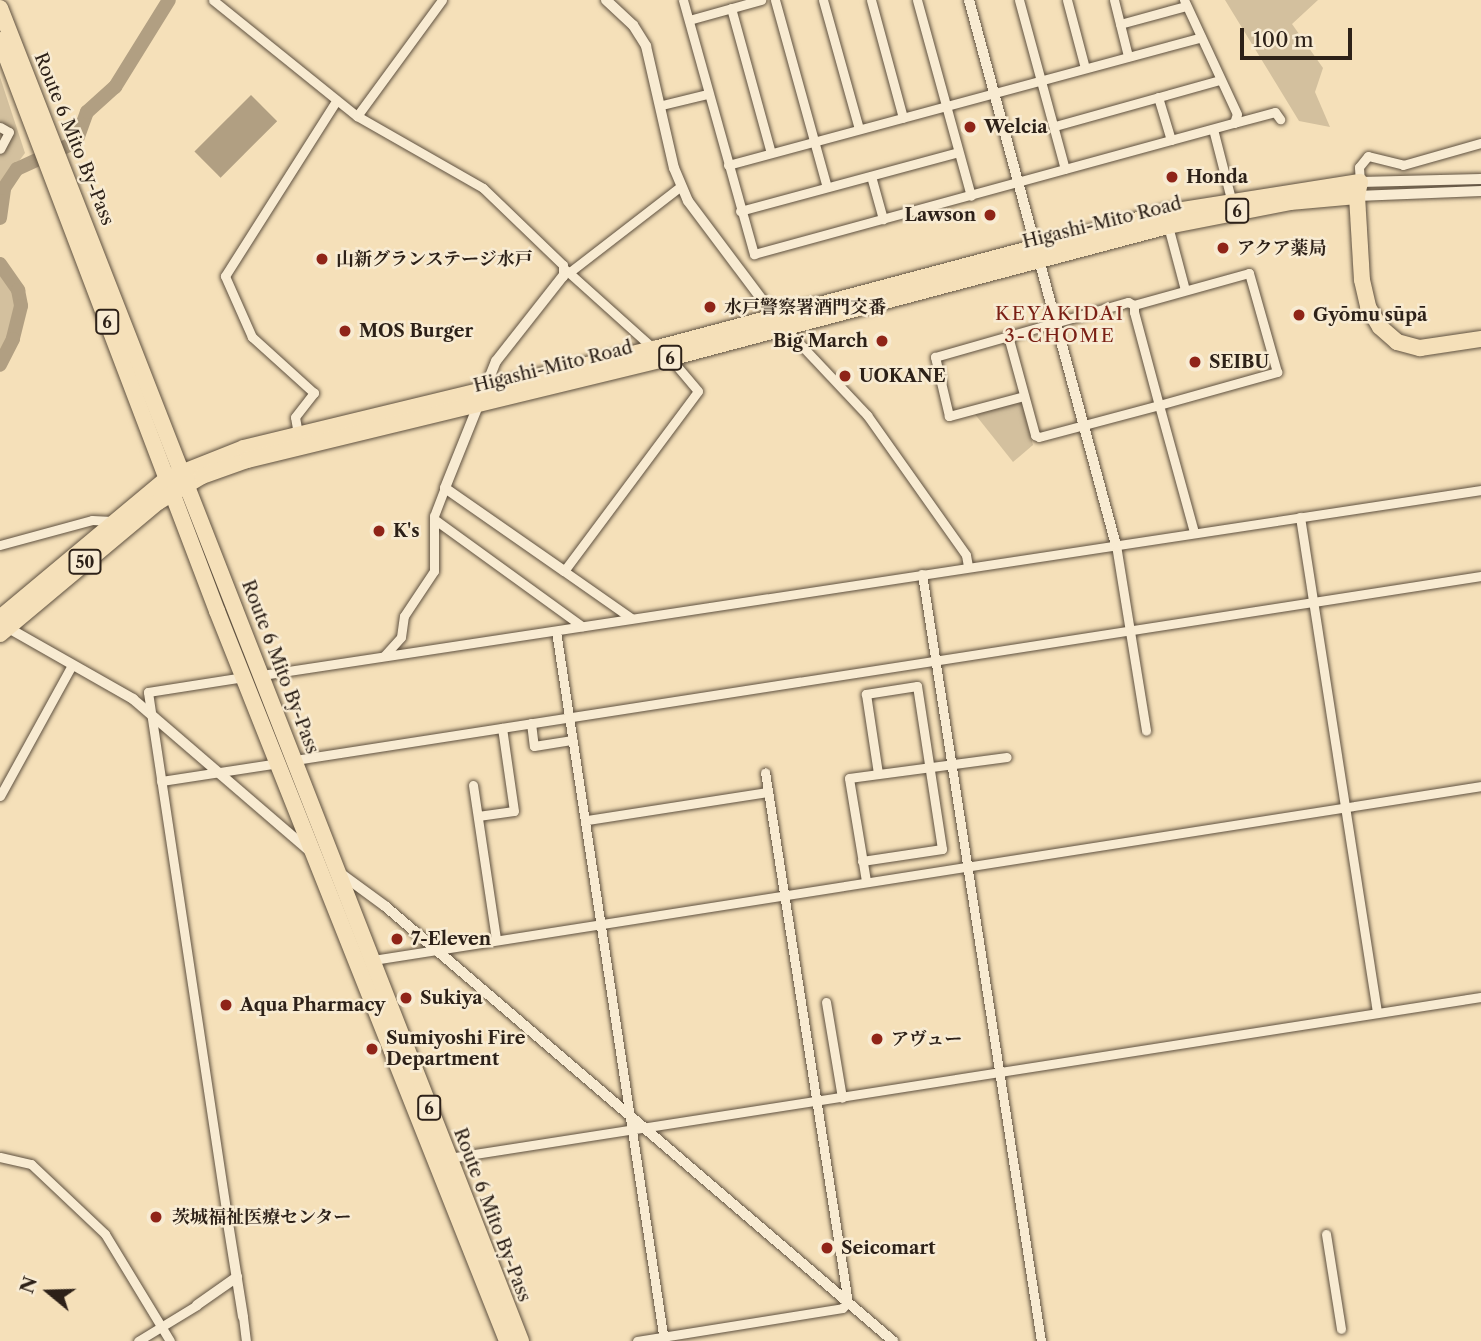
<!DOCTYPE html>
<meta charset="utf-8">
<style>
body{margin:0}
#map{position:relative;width:1481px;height:1341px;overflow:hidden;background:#f5e0b9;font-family:"Libre Caslon Text","Noto Serif JP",serif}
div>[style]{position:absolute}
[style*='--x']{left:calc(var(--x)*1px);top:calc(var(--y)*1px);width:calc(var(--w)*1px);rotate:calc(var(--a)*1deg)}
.green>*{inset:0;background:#d3c09e}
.water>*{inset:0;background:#b19f82;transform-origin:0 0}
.river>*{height:14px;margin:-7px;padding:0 7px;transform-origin:7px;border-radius:7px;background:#b19f82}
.roads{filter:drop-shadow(0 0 2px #5f5140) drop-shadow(0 0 2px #5f5140)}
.minor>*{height:9px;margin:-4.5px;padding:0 4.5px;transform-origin:4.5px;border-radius:4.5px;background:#f8ebd2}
.tertiary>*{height:10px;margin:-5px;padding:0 5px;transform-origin:5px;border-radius:5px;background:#f8ebd2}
.trunk>*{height:16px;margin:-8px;padding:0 8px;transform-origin:8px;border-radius:8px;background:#f5e0b9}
.motorway>*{height:16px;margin:-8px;padding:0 8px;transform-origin:8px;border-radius:8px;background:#f5e0b9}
.dots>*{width:19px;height:19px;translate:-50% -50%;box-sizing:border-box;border:4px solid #f8ebd2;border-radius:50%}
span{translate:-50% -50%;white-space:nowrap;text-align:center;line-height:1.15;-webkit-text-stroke:5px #f8ebd2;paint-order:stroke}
.shield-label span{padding:2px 5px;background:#f8ebd2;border:2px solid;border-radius:5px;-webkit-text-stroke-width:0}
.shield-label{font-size:16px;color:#2d2118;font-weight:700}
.poi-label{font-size:18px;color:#2d2118;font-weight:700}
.left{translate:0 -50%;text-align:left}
.right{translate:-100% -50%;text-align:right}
.street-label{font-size:18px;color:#2d2118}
.neighbourhood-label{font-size:19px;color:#7a1f14;letter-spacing:2px}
.north{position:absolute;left:14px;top:1257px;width:70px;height:70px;-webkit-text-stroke:5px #f8ebd2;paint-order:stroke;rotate:289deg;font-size:19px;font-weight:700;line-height:28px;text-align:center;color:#2d2118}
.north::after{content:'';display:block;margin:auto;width:24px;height:32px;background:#2d2118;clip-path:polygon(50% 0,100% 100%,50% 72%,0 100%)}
.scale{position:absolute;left:1240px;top:28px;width:112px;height:32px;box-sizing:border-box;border:4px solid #2d2118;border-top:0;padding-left:9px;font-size:21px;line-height:24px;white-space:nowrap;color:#2d2118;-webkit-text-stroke:5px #f8ebd2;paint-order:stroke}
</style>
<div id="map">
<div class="green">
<div style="clip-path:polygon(1225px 0,1318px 0,1292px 24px,1323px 68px,1315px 92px,1330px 127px,1299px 121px)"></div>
<div style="clip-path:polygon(0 77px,25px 153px,2px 184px,0 183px)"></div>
<div style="clip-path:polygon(0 273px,18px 298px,12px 333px,0 359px)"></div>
<div style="clip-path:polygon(1017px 402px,1022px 404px,1033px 445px,1013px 462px,974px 413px)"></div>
</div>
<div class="water">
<div style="left:251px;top:95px;width:37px;height:80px;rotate:45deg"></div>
</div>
<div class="river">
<div style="--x:0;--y:218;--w:30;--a:-82"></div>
<div style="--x:4;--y:188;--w:23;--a:-56"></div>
<div style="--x:17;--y:169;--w:65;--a:-24.6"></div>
<div style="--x:76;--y:142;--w:32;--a:-70"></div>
<div style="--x:87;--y:112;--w:38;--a:-42"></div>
<div style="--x:115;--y:87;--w:102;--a:-58.2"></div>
<div style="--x:0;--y:264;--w:32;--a:55"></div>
<div style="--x:18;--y:290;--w:16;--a:79"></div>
<div style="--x:21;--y:306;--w:34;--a:104"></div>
<div style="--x:13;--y:339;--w:29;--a:117"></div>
</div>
<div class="roads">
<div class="minor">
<div style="--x:213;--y:0;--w:185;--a:38.9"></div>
<div style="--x:357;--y:116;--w:145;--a:29.7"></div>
<div style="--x:483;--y:188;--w:111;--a:43.9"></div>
<div style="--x:563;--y:265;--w:11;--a:90"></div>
<div style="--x:683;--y:0;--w:264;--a:74.4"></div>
<div style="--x:754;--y:254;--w:498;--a:-15.3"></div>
<div style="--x:1234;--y:123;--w:9;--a:-72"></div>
<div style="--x:1237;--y:114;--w:126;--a:-114.9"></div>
<div style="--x:775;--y:0;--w:194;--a:74.5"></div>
<div style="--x:823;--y:0;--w:134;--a:74.4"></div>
<div style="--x:871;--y:0;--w:122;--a:74.8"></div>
<div style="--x:917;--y:0;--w:203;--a:74.6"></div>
<div style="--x:1019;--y:0;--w:175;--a:74.8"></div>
<div style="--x:1067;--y:0;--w:70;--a:75.2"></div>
<div style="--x:1114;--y:0;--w:58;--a:76"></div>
<div style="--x:731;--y:8;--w:150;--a:74.6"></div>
<div style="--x:689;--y:20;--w:75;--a:-15.5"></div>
<div style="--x:1120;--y:24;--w:68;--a:-15.3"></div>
<div style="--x:1158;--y:97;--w:45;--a:73.2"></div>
<div style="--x:662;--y:105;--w:46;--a:-13.7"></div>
<div style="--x:357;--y:116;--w:144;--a:-53.8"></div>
<div style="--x:1234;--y:123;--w:42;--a:-15"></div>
<div style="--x:1275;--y:112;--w:9;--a:54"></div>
<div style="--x:1055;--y:126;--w:171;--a:-15.6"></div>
<div style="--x:0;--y:127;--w:10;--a:29"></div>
<div style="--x:9;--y:132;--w:19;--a:118"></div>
<div style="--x:1213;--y:129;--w:72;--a:75.6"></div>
<div style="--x:728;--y:165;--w:490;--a:-15.1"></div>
<div style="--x:871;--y:176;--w:45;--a:74.4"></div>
<div style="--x:1360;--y:182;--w:15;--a:-94"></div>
<div style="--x:1359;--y:167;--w:14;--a:-51"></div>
<div style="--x:1368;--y:156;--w:36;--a:14"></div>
<div style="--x:1403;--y:165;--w:81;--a:-15.8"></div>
<div style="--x:740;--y:211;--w:226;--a:-15.1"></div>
<div style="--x:1168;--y:226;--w:66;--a:75.1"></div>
<div style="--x:566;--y:270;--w:118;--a:41.9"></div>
<div style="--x:571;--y:271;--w:139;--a:-37.7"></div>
<div style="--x:785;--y:328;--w:120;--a:46.7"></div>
<div style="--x:867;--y:415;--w:171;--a:54.7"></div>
<div style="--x:966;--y:555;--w:11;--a:80"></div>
<div style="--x:1008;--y:336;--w:103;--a:74.7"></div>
<div style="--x:1035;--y:435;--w:4;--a:27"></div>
<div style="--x:1039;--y:437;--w:124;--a:-14.9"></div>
<div style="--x:1159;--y:405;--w:123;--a:-15.6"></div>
<div style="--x:1277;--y:372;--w:103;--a:-105.8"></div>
<div style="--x:1249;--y:273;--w:119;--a:164.5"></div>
<div style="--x:1134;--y:305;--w:7;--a:90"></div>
<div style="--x:1134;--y:312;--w:96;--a:75"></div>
<div style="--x:1159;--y:405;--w:132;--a:74.6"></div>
<div style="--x:1024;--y:396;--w:78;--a:165.1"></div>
<div style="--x:949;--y:416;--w:61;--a:-103.3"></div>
<div style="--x:935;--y:357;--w:201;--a:-15.9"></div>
<div style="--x:1128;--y:302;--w:7;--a:27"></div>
<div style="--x:298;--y:434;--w:17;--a:-100"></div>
<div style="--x:295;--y:417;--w:31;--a:-52"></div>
<div style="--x:314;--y:393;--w:84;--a:-137.9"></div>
<div style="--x:252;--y:337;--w:67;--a:-113.9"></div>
<div style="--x:225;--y:276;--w:207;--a:-57.6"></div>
<div style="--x:1300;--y:517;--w:501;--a:81.16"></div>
<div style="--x:434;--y:519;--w:183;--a:35.9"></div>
<div style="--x:0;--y:545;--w:95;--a:-15.2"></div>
<div style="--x:92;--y:520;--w:20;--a:3"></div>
<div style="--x:1116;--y:545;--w:188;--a:80.8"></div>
<div style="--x:922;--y:574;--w:776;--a:81.18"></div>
<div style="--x:631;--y:618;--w:82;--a:-145"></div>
<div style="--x:564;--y:571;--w:224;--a:-53.3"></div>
<div style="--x:698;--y:391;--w:43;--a:-130.3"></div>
<div style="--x:556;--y:631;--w:718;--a:81.35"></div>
<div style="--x:384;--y:656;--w:25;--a:-48"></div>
<div style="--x:401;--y:637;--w:21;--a:-82"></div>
<div style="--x:404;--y:616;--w:54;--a:-56.3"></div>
<div style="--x:434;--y:571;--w:55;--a:-90"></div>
<div style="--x:434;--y:516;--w:30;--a:-69"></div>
<div style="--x:262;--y:675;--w:1233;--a:-8.63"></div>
<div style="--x:531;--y:723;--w:23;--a:83"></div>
<div style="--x:534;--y:746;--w:39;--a:-9"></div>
<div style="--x:295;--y:760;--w:1200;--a:-8.82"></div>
<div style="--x:161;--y:781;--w:118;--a:-8.7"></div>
<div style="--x:473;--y:785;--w:156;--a:81.5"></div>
<div style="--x:0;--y:796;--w:149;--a:-61.2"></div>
<div style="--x:478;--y:816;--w:36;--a:-8"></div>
<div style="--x:514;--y:811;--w:84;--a:-98.2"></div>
<div style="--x:587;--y:820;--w:183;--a:-8.8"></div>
<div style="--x:862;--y:861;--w:81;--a:-8.5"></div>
<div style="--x:942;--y:849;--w:165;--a:-98.7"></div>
<div style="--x:917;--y:686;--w:52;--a:171.1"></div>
<div style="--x:866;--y:694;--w:80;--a:81.4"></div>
<div style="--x:866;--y:881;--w:104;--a:-99.4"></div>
<div style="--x:849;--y:778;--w:159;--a:-7.6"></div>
<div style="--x:373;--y:960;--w:1122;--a:-8.92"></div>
<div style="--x:826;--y:1002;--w:97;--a:80.5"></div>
<div style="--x:0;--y:1157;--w:32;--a:13"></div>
<div style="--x:31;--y:1164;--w:102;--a:43.4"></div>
<div style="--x:105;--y:1234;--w:125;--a:58.7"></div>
<div style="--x:449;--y:1158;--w:1044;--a:-8.87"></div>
<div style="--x:228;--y:1223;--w:537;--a:-98.57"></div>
<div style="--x:148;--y:692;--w:97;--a:-8.9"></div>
<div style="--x:1326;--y:1234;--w:96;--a:81"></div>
<div style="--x:243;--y:1317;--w:24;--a:83"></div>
<div style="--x:138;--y:1341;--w:69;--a:-31.4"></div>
<div style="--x:637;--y:1341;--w:208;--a:-9.1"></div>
<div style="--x:842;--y:1308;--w:8;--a:-40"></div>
<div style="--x:848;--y:1303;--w:537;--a:-98.88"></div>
</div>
<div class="tertiary">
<div style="--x:606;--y:0;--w:37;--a:43"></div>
<div style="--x:633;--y:25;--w:25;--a:58"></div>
<div style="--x:646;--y:46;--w:125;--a:77.1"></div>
<div style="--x:674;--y:168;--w:36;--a:67"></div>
<div style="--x:688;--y:201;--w:150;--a:53.1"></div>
<div style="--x:969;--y:0;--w:564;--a:74.91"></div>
<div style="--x:1360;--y:182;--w:121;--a:-1.4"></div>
<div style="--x:1357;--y:196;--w:124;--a:-2.3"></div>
<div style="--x:563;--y:276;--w:108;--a:128.2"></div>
<div style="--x:496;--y:361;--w:137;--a:111.9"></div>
<div style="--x:445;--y:488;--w:145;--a:34.9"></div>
<div style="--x:3;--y:625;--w:150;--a:29.6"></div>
<div style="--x:133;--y:699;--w:233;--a:40.7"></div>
<div style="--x:340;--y:873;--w:56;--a:36.3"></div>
<div style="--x:385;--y:906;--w:669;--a:40.57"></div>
<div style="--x:228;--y:1223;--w:95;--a:80.9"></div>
<div style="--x:197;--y:1305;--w:49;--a:-35"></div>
</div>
<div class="trunk">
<div style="--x:0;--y:8;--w:1431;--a:68.65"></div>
<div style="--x:0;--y:40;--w:611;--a:69.19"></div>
<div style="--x:217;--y:611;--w:785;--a:68.33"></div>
<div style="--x:0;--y:618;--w:217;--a:-39.9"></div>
<div style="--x:166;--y:479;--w:84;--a:-21.7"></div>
<div style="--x:244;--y:448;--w:422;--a:-13.6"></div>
<div style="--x:654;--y:349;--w:528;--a:-14.93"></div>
<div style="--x:1164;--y:213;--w:198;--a:-9"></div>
<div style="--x:0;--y:634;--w:206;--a:-39.9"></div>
<div style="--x:158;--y:502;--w:51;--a:-30.6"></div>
<div style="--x:202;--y:476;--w:48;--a:-19.6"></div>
<div style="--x:247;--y:460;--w:435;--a:-13.6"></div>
<div style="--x:670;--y:358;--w:515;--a:-14.85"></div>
<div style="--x:1168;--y:226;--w:124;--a:-11.1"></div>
<div style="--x:1290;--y:202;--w:67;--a:-5.1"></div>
</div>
<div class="motorway">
<div style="--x:1360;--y:182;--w:14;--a:102"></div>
<div style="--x:1357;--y:196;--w:84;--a:86.6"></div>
<div style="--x:1362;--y:280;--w:28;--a:77"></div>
<div style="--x:1368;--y:307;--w:23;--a:59"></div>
<div style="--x:1380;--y:327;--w:23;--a:41"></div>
<div style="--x:1397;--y:342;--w:24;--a:15"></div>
<div style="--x:1420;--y:348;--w:62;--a:-8.4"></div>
</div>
</div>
<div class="dots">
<div style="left:970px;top:127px;background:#8f2418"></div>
<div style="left:1172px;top:177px;background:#8f2418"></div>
<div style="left:990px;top:215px;background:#8f2418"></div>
<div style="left:1223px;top:248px;background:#8f2418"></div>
<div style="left:322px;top:259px;background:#8f2418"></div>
<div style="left:710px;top:307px;background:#8f2418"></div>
<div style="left:1299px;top:315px;background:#8f2418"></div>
<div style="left:345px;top:331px;background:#8f2418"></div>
<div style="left:882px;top:341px;background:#8f2418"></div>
<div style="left:1195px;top:362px;background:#8f2418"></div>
<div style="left:845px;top:376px;background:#8f2418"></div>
<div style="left:379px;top:531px;background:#8f2418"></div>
<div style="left:397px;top:939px;background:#8f2418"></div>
<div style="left:406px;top:998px;background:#8f2418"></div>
<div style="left:226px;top:1005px;background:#8f2418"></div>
<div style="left:877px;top:1039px;background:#8f2418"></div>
<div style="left:372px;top:1049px;background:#8f2418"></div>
<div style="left:156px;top:1217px;background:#8f2418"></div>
<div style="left:827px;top:1248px;background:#8f2418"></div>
</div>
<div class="shield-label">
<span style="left:1237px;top:211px">6</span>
<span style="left:107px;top:322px">6</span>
<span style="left:670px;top:358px">6</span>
<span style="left:85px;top:562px">50</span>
<span style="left:429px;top:1108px">6</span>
</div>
<div class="poi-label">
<span class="left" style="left:984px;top:127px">Welcia</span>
<span class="left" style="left:1186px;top:177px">Honda</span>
<span class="right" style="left:976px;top:215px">Lawson</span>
<span class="left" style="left:1237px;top:248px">アクア薬局</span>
<span class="left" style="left:336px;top:259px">山新グランステージ水戸</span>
<span class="left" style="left:724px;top:307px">水戸警察署酒門交番</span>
<span class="left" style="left:1313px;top:315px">Gyōmu sūpā</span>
<span class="left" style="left:359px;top:331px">MOS Burger</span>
<span class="right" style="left:868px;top:341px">Big March</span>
<span class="left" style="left:1209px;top:362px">SEIBU</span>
<span class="left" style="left:859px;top:376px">UOKANE</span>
<span class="left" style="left:393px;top:531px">K's</span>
<span class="left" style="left:411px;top:939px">7-Eleven</span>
<span class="left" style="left:420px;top:998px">Sukiya</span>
<span class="left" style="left:240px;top:1005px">Aqua Pharmacy</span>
<span class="left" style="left:386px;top:1049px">Sumiyoshi Fire<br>Department</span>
<span class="left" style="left:891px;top:1039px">アヴュー</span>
<span class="left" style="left:172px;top:1217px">茨城福祉医療センター</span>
<span class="left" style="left:841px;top:1248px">Seicomart</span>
</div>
<div class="street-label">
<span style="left:74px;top:139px;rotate:68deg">Route 6 Mito By-Pass</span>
<span style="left:1102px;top:223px;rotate:-14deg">Higashi-Mito Road</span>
<span style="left:553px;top:367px;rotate:-14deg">Higashi-Mito Road</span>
<span style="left:280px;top:667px;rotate:69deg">Route 6 Mito By-Pass</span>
<span style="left:492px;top:1215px;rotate:69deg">Route 6 Mito By-Pass</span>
</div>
<div class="neighbourhood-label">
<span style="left:1060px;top:325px">KEYAKIDAI<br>3-CHOME</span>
</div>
<div class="north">N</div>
<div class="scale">100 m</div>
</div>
